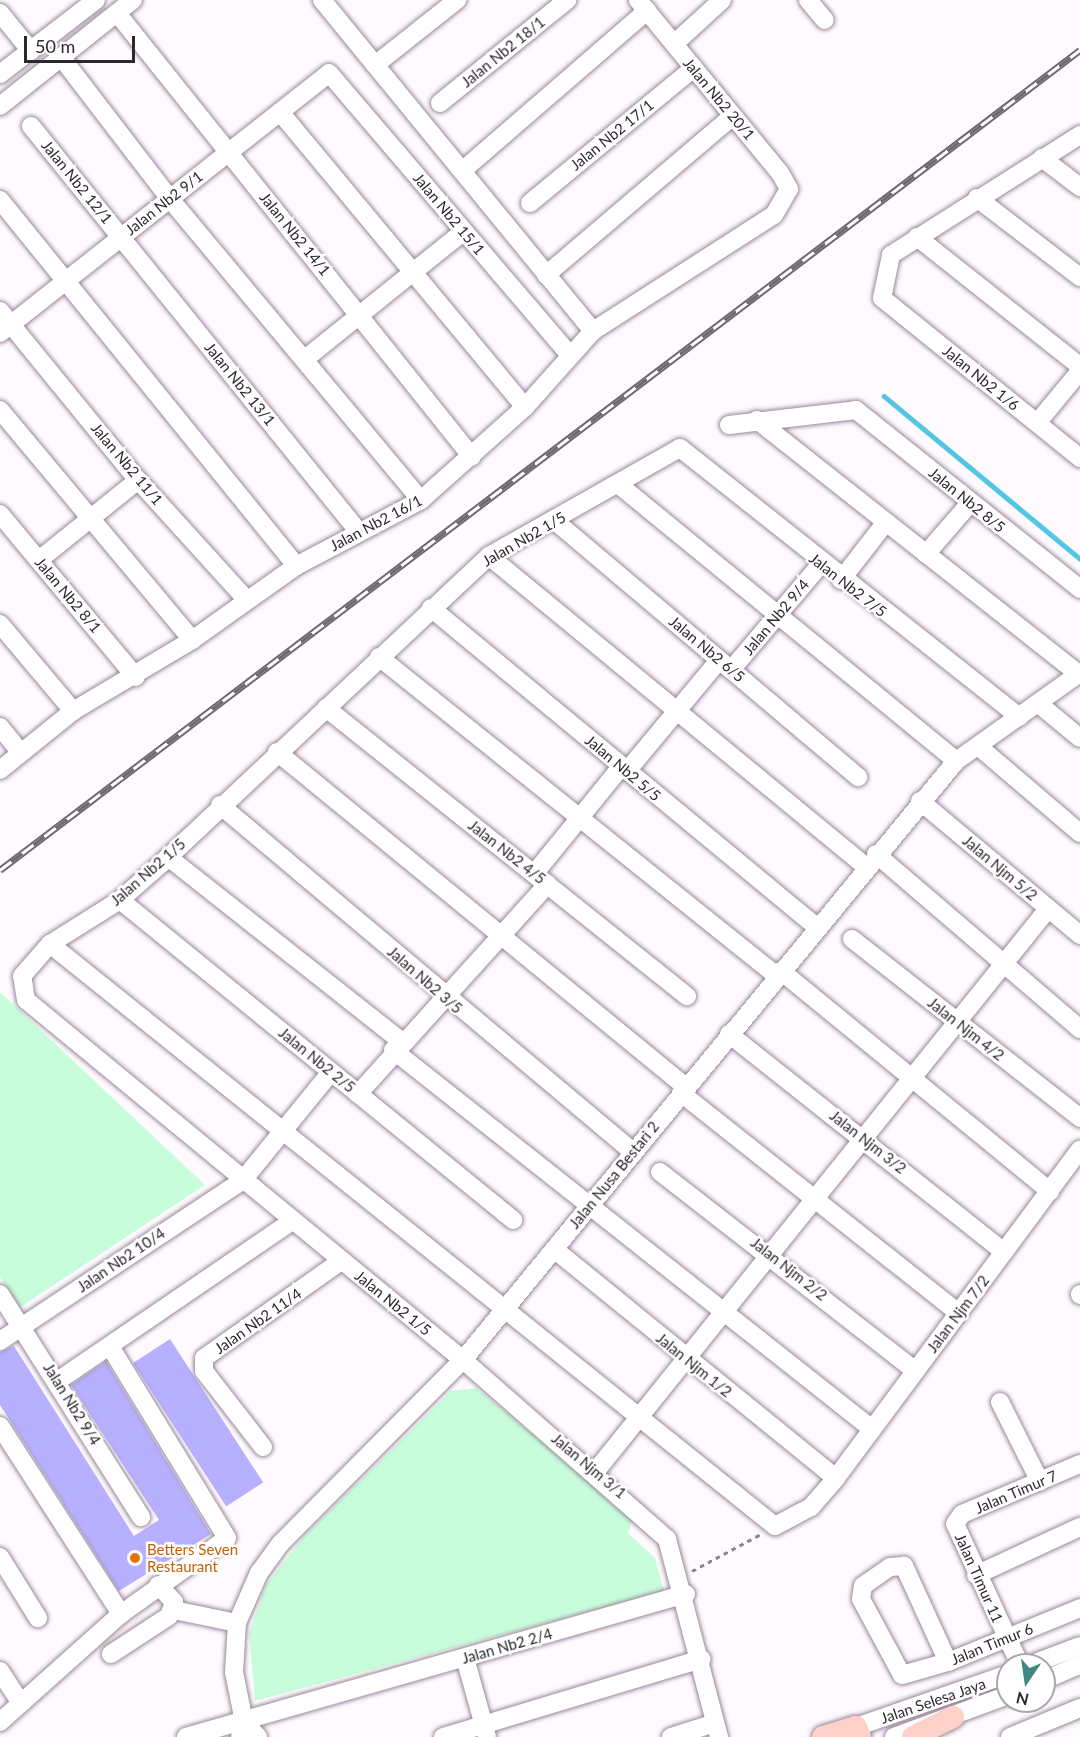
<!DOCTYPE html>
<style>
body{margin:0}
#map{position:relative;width:1080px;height:1737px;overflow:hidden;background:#fefafe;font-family:Lato,sans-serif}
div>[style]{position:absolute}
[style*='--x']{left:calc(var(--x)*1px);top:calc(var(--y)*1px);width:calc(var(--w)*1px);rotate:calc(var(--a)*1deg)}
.green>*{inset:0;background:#c8fddb}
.stream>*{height:4.5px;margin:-2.25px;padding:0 2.25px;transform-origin:2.25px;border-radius:2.25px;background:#54c5e3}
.building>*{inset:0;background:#b7b0fe;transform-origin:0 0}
.path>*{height:3px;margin-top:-1.5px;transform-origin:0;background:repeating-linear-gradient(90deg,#8b868b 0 4.5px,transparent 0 9px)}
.roads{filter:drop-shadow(0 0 2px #988898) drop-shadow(0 0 2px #988898)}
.minor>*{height:18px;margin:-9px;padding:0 9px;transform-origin:9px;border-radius:9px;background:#fff}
.major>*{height:22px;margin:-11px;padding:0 11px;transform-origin:11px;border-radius:11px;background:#fdd0c9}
.rail>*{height:7px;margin-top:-3.5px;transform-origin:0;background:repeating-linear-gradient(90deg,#fff 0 14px,#6f696f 0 28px);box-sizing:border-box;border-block:2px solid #6f696f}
.dots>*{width:16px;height:16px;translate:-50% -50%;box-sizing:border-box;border:3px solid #fff;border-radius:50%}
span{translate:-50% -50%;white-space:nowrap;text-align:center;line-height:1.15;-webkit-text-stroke:5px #fff;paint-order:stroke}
.street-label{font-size:15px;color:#2d262d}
.food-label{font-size:15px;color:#c56008}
.left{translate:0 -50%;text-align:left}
.north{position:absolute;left:996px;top:1653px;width:60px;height:60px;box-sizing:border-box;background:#fff;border:2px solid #aba8ab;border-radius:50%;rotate:193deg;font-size:16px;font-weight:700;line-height:24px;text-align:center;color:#2d262d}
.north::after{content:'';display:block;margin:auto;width:21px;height:27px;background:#408781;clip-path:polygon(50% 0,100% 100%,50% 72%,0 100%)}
.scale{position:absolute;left:24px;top:36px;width:111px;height:27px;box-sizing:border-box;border:3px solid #2d262d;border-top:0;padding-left:8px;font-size:18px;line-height:21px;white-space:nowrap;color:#2d262d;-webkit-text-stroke:4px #fff;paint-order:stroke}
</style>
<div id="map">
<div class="green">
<div style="clip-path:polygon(0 992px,205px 1185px,19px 1308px,0 1277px)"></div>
<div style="clip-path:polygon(476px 1388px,634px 1516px,628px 1533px,655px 1558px,664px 1591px,255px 1701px,249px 1633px,266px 1585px,306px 1534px,451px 1391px)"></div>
</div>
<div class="stream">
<div style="--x:884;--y:396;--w:255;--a:39.7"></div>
</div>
<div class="building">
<div style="left:170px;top:1339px;width:171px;height:44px;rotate:57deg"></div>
<div style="clip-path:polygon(14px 1346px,134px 1536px,159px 1520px,71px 1385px,106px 1361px,211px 1534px,119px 1591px,0 1405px,0 1352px)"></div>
</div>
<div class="path">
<div style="--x:692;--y:1571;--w:78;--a:-28.2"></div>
</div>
<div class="roads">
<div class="minor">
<div style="--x:322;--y:0;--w:428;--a:50.7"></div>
<div style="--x:808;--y:0;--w:26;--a:50"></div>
<div style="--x:0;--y:13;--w:49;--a:50.8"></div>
<div style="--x:117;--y:13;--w:568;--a:51.36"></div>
<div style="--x:674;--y:44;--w:65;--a:-42.5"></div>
<div style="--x:61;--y:57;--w:179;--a:52.5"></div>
<div style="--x:170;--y:199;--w:392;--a:50.2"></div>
<div style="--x:375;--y:65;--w:105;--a:-38.4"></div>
<div style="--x:0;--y:74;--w:121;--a:-37.6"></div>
<div style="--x:440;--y:103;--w:164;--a:-39"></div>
<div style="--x:0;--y:106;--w:170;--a:-38.6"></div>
<div style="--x:280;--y:112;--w:383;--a:50.3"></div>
<div style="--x:31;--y:126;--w:521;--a:51.08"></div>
<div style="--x:1080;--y:135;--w:224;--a:147.6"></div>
<div style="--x:891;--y:255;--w:44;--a:101.8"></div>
<div style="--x:882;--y:298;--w:255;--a:38.9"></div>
<div style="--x:1042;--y:158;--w:48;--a:37.3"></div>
<div style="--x:462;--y:171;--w:245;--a:-40.9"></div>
<div style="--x:977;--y:198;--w:130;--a:37.5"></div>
<div style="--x:0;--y:200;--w:471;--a:51"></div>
<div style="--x:530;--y:203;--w:212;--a:-39.5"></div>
<div style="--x:917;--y:237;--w:208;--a:38.4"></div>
<div style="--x:546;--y:275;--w:245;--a:-40.4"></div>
<div style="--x:0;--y:311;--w:218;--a:50.8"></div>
<div style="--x:138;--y:480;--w:162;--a:47.8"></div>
<div style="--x:0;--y:333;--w:419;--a:-38.3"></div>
<div style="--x:329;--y:73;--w:371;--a:49.5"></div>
<div style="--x:305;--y:359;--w:203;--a:-38.8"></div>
<div style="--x:0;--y:410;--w:300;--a:50.1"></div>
<div style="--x:757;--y:420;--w:410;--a:38.3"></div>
<div style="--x:1037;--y:423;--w:67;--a:-50.4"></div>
<div style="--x:729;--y:425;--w:128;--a:-6.7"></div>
<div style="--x:856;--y:410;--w:287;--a:38.6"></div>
<div style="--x:618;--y:484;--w:437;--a:39.3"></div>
<div style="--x:0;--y:514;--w:212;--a:50.2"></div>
<div style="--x:555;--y:521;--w:397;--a:40.2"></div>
<div style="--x:926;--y:554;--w:67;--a:-49.2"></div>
<div style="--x:489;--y:556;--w:489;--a:39.5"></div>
<div style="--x:39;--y:560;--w:127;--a:-38.9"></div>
<div style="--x:841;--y:580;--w:73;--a:-52.2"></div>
<div style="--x:431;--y:608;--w:500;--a:39.6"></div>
<div style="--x:0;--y:624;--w:114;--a:50"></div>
<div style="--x:379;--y:657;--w:510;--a:38.71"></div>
<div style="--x:731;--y:670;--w:139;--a:-49.7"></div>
<div style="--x:1039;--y:704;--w:53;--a:39.7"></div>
<div style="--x:326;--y:708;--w:462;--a:38.6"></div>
<div style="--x:0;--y:727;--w:32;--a:51"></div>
<div style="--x:978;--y:746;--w:134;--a:40.5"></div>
<div style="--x:277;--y:752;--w:529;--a:39.32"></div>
<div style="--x:0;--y:770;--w:94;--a:-38.9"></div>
<div style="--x:73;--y:711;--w:139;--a:-30.8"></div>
<div style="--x:192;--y:640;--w:128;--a:-35.4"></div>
<div style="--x:296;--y:566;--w:141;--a:-27.8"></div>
<div style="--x:421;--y:500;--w:140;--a:-41.8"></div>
<div style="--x:525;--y:407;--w:102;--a:-48.2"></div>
<div style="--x:593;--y:331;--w:215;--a:-32.7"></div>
<div style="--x:774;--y:215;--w:30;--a:-60"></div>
<div style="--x:789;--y:189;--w:18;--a:-119"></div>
<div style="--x:780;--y:173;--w:224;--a:-129.4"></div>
<div style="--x:627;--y:771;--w:144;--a:-50.3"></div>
<div style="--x:920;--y:801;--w:209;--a:39.9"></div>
<div style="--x:220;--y:805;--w:539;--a:40.04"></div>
<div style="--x:876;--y:854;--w:269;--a:40.6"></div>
<div style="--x:168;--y:857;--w:297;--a:38.3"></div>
<div style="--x:534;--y:874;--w:138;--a:-50.9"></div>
<div style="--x:120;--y:900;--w:507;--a:39.15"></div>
<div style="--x:852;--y:939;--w:290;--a:38.1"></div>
<div style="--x:50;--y:944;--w:930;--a:38.76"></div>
<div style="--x:775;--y:1526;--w:41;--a:-27.8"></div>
<div style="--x:811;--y:1507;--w:38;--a:-49"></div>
<div style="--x:836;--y:1478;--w:409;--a:-53.4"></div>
<div style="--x:781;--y:971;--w:348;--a:39.3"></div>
<div style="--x:729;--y:1034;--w:351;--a:38.4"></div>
<div style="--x:393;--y:1050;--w:611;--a:38.35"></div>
<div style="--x:681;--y:1093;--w:355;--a:38.4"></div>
<div style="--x:358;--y:1094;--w:283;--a:-47.9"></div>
<div style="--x:660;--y:1172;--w:324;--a:37.9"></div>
<div style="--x:554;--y:1249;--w:363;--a:39.1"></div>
<div style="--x:0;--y:1294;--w:264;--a:57.7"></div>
<div style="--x:1080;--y:1294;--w:1;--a:90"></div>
<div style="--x:0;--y:1341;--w:291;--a:-33.5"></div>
<div style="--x:243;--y:1180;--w:139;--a:-50.8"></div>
<div style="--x:59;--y:1380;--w:282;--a:-34.3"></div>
<div style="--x:1000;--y:1402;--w:89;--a:63.4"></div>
<div style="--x:0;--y:1426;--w:224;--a:57.2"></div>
<div style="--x:263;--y:1447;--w:96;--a:-127.8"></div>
<div style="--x:204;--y:1371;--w:13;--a:-90"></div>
<div style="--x:204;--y:1358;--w:168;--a:-35.3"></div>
<div style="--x:595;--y:1472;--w:723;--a:-51.18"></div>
<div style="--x:0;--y:1557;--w:72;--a:58.1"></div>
<div style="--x:976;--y:1575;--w:115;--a:-24.8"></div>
<div style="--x:174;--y:1610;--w:64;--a:11.7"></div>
<div style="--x:111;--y:1654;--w:69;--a:-33.2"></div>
<div style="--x:169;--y:1616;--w:15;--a:-70"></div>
<div style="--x:174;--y:1602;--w:23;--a:-133"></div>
<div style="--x:465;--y:1658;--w:82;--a:74.4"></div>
<div style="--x:948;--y:1662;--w:106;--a:-114.6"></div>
<div style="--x:904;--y:1566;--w:14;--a:176"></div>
<div style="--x:890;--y:1567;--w:33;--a:145"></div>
<div style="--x:863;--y:1586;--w:13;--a:99"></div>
<div style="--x:861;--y:1599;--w:86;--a:61.7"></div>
<div style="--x:902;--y:1675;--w:48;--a:-15.8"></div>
<div style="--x:948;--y:1662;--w:143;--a:-22.2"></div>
<div style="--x:1020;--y:1665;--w:155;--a:-114.7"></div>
<div style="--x:955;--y:1524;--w:12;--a:-55"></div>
<div style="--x:962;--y:1514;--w:128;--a:-23"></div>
<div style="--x:1030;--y:1665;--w:53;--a:-20.8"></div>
<div style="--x:0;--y:1671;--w:35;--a:57"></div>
<div style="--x:1044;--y:1680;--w:39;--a:-23"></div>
<div style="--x:0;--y:1722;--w:162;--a:-41.8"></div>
<div style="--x:121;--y:1614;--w:130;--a:-35.6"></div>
<div style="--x:227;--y:1538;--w:225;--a:-121.4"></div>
<div style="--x:244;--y:1722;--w:21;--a:47"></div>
<div style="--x:856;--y:1727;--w:161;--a:-19.2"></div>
<div style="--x:186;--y:1737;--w:520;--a:-15.96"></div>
<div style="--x:240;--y:1737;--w:16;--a:-75"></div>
<div style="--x:244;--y:1722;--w:51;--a:-101.3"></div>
<div style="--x:234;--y:1672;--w:49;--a:-86.5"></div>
<div style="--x:237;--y:1623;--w:55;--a:-66.3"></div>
<div style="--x:259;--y:1573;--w:37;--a:-54"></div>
<div style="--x:281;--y:1543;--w:258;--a:-45.2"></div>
<div style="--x:463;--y:1360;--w:776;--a:-50.54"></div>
<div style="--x:956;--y:761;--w:152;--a:-35.4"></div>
<div style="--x:443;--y:1737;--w:270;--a:-16.8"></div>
<div style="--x:671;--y:1737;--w:46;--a:-17.7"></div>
<div style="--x:719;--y:1737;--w:205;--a:-104.7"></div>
<div style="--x:667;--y:1539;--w:271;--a:-138.7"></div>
<div style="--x:463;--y:1360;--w:566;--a:-140.52"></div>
<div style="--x:26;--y:1000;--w:24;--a:-99"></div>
<div style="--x:22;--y:976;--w:43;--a:-48.8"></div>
<div style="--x:50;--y:944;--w:83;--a:-32.2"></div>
<div style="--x:120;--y:900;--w:56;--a:-41.4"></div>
<div style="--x:162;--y:863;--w:449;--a:-43.2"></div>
<div style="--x:489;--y:556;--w:219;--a:-29.5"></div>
<div style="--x:680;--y:448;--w:433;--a:38.4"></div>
<div style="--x:894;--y:1737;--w:121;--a:-20.2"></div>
<div style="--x:1010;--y:1737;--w:76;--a:-22.5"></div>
</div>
<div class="major">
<div style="--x:823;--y:1737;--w:34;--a:-17"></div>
<div style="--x:856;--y:1727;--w:11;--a:68"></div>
<div style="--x:913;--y:1737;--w:45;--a:-26.6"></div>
</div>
</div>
<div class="rail">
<div style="--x:0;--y:870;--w:1356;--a:-37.21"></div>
</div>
<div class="dots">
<div style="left:135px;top:1558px;background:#e8710a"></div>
</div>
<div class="street-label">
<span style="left:503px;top:52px;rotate:-39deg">Jalan Nb2 18/1</span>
<span style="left:719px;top:99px;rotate:50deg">Jalan Nb2 20/1</span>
<span style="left:612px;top:135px;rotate:-39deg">Jalan Nb2 17/1</span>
<span style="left:77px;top:182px;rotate:51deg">Jalan Nb2 12/1</span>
<span style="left:164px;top:203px;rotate:-38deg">Jalan Nb2 9/1</span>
<span style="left:449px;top:214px;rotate:50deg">Jalan Nb2 15/1</span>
<span style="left:295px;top:234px;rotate:51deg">Jalan Nb2 14/1</span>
<span style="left:981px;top:378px;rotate:39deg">Jalan Nb2 1/6</span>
<span style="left:240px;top:384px;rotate:51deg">Jalan Nb2 13/1</span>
<span style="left:127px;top:464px;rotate:50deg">Jalan Nb2 11/1</span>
<span style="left:967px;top:500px;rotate:39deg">Jalan Nb2 8/5</span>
<span style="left:376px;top:523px;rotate:-28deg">Jalan Nb2 16/1</span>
<span style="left:524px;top:539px;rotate:-30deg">Jalan Nb2 1/5</span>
<span style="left:848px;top:585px;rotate:38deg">Jalan Nb2 7/5</span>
<span style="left:68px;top:595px;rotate:50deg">Jalan Nb2 8/1</span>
<span style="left:776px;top:617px;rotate:-50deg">Jalan Nb2 9/4</span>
<span style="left:707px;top:649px;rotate:40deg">Jalan Nb2 6/5</span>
<span style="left:623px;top:768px;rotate:40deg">Jalan Nb2 5/5</span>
<span style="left:507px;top:852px;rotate:38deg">Jalan Nb2 4/5</span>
<span style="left:1000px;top:868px;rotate:40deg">Jalan Njm 5/2</span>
<span style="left:148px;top:872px;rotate:-41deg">Jalan Nb2 1/5</span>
<span style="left:425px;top:980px;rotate:41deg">Jalan Nb2 3/5</span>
<span style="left:966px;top:1029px;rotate:38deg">Jalan Njm 4/2</span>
<span style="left:317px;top:1060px;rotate:39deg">Jalan Nb2 2/5</span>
<span style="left:868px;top:1142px;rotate:38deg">Jalan Njm 3/2</span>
<span style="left:614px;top:1175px;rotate:-51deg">Jalan Nusa Bestari 2</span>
<span style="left:121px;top:1260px;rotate:-34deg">Jalan Nb2 10/4</span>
<span style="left:789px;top:1269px;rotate:38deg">Jalan Njm 2/2</span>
<span style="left:393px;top:1303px;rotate:39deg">Jalan Nb2 1/5</span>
<span style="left:958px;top:1314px;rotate:-53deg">Jalan Njm 7/2</span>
<span style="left:258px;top:1321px;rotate:-35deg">Jalan Nb2 11/4</span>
<span style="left:694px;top:1365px;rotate:39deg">Jalan Njm 1/2</span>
<span style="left:72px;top:1404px;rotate:58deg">Jalan Nb2 9/4</span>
<span style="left:589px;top:1466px;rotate:40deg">Jalan Njm 3/1</span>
<span style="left:1016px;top:1492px;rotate:-23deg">Jalan Timur 7</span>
<span style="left:979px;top:1578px;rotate:66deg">Jalan Timur 11</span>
<span style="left:992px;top:1644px;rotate:-22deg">Jalan Timur 6</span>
<span style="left:507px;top:1646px;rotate:-16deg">Jalan Nb2 2/4</span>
<span style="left:933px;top:1701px;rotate:-19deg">Jalan Selesa Jaya</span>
</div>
<div class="food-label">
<span class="left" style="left:147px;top:1558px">Betters Seven<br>Restaurant</span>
</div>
<div class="north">N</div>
<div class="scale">50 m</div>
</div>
